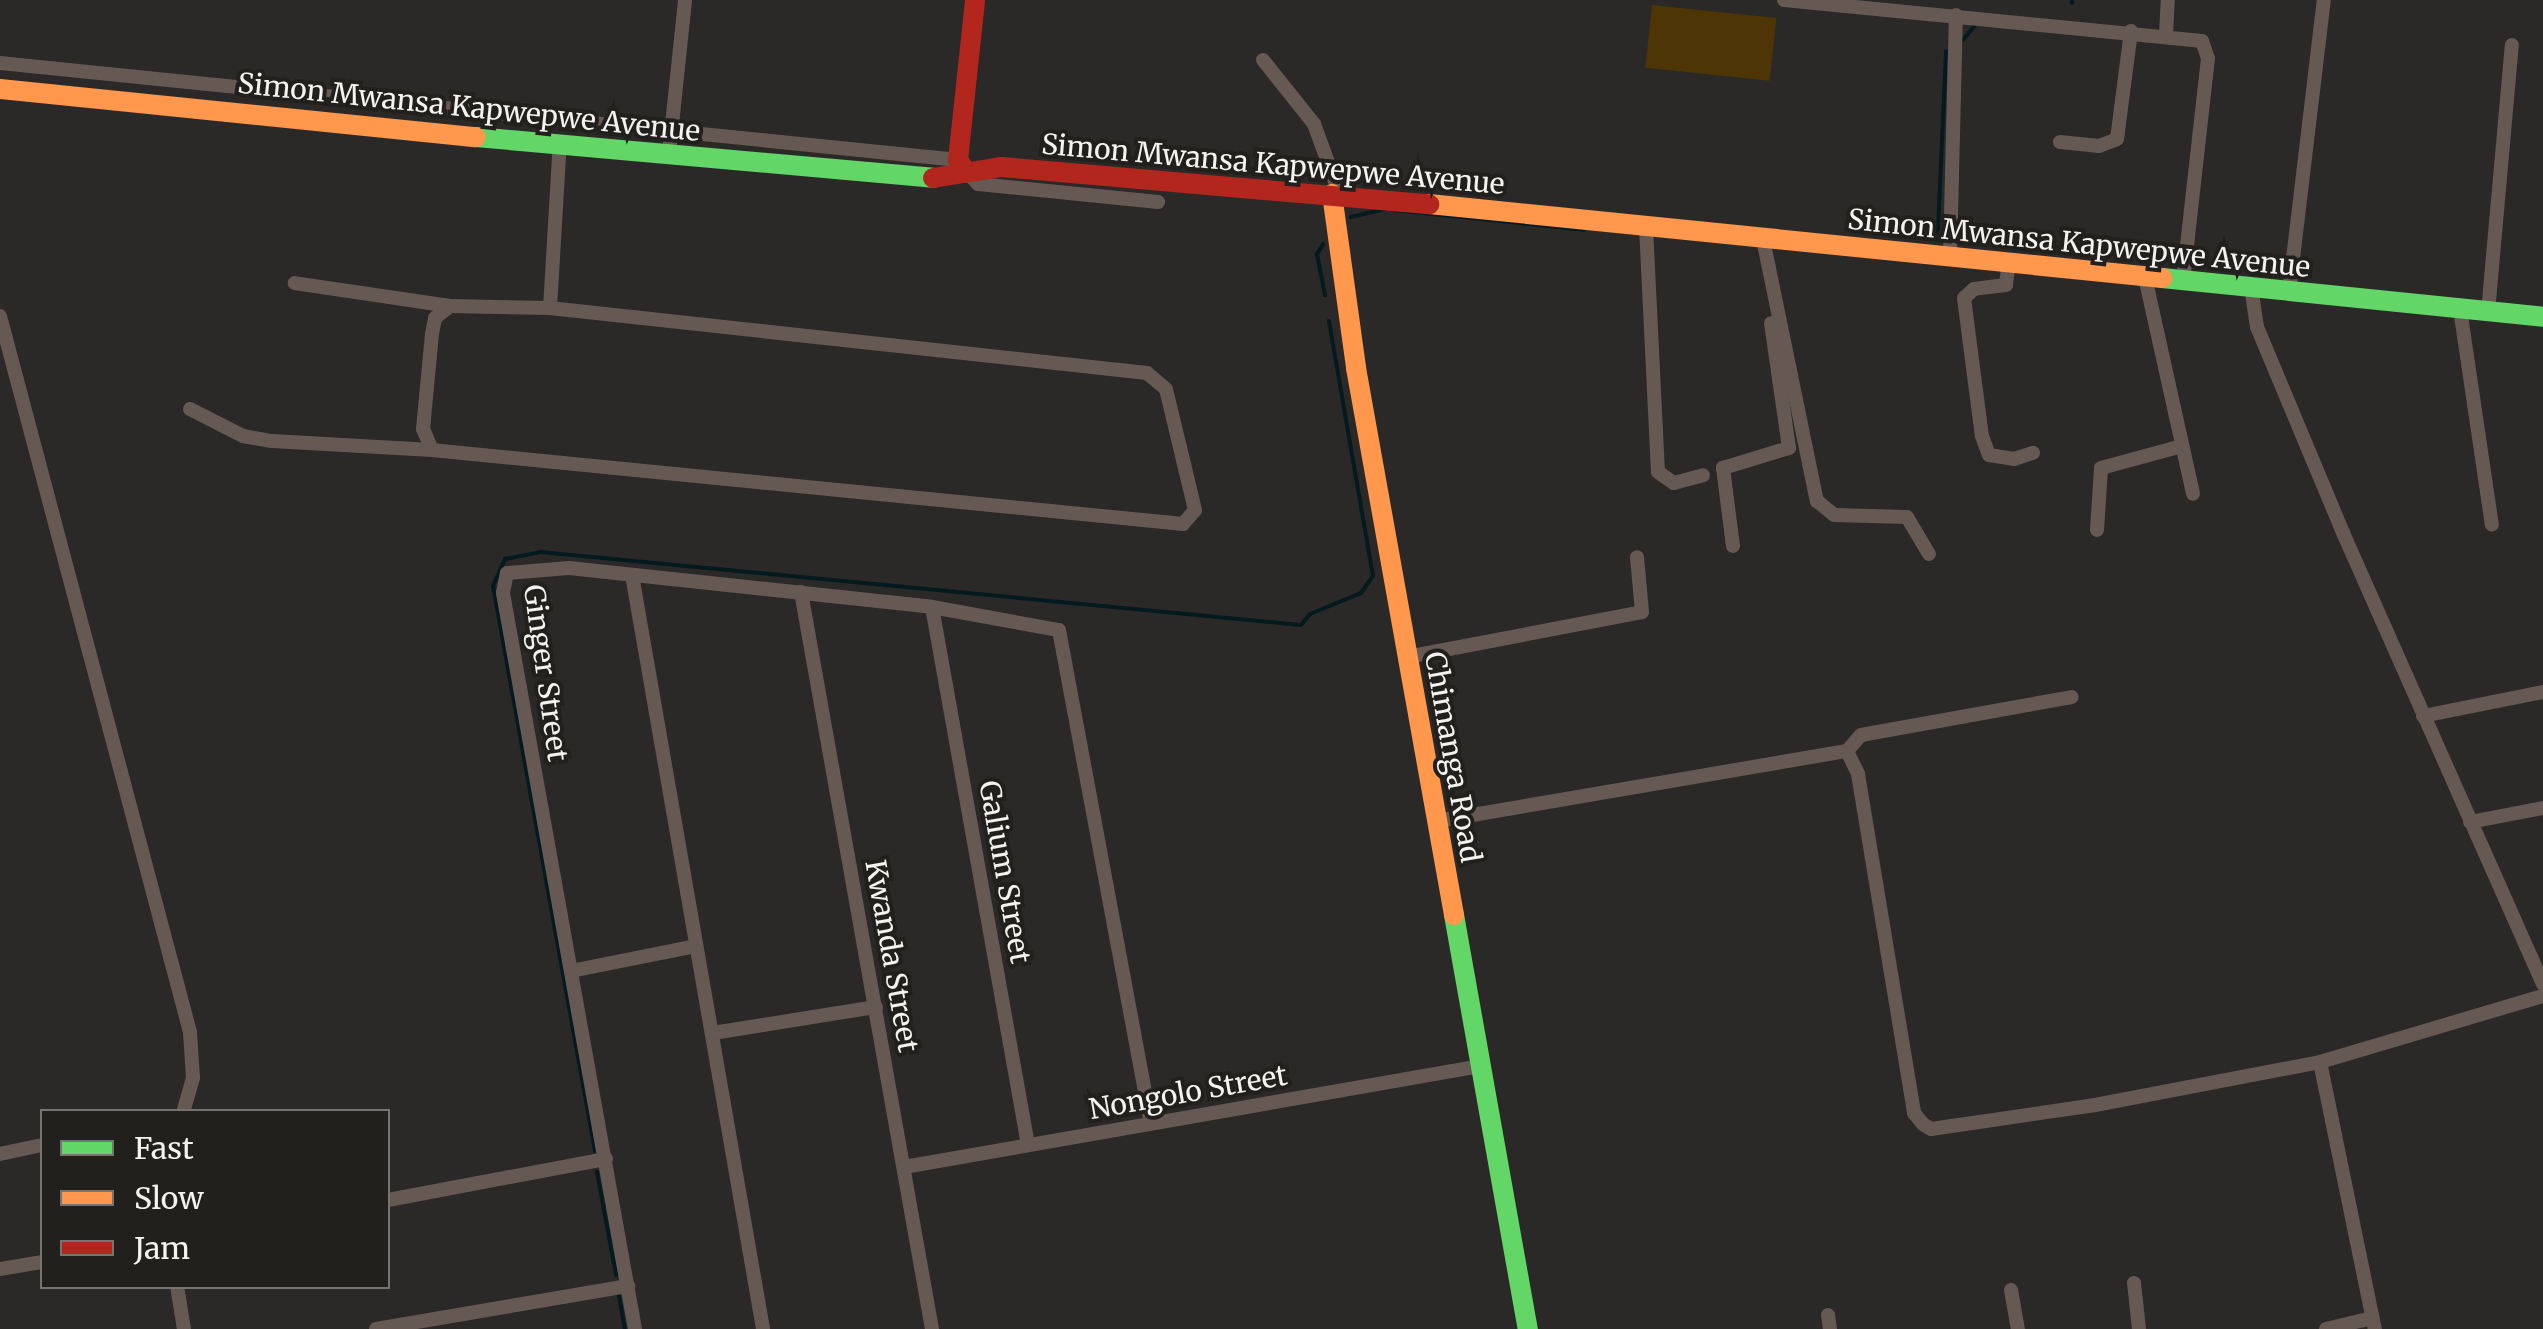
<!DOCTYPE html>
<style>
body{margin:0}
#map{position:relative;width:2543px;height:1329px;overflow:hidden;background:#2a2928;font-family:Merriweather,serif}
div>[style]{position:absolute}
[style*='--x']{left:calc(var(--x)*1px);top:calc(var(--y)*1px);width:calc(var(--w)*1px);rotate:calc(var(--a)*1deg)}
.green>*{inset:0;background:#4e3505;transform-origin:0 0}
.stream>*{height:4px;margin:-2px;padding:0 2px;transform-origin:2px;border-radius:2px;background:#041a1f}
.street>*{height:14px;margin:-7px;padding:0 7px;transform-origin:7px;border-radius:7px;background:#665853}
.fast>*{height:20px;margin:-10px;padding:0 10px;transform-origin:10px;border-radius:10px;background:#63d668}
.slow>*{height:20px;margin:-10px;padding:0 10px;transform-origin:10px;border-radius:10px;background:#ff974d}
.jam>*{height:20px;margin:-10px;padding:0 10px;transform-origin:10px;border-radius:10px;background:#b3261e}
span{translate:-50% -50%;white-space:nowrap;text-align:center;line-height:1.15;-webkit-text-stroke:8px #22201d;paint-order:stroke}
.street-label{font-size:28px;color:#f4f3f1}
.legend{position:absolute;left:40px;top:1109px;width:350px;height:180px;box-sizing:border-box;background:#22201d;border:2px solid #767472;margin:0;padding:12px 18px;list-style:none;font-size:30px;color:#f4f3f1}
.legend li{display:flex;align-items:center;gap:20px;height:50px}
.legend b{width:50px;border:2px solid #767472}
</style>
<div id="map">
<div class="green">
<div style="left:1652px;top:5px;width:125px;height:63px;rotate:6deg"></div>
</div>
<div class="stream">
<div style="--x:2072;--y:0;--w:3;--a:90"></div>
<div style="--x:1963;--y:40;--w:19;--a:-51"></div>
<div style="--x:1395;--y:210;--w:190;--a:6"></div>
<div style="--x:1351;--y:217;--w:35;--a:-13"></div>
<div style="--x:1931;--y:239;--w:12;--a:-55"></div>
<div style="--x:1938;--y:229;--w:178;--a:-87.4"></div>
<div style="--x:1323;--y:244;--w:12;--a:121"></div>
<div style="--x:1317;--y:254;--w:42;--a:79"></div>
<div style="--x:595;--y:1151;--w:574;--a:-100.23"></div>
<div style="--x:493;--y:586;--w:30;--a:-66"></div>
<div style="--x:505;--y:559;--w:36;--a:-11"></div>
<div style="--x:540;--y:552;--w:764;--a:5.48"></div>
<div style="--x:1301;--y:625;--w:14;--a:-51"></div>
<div style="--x:1310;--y:614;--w:55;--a:-22.4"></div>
<div style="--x:1361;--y:593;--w:21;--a:-55"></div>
<div style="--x:1373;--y:576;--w:259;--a:-99.8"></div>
<div style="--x:597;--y:1172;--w:105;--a:79.5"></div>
<div style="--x:619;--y:1296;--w:34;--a:80"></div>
</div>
<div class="street">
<div style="--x:1784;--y:0;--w:420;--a:5.6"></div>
<div style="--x:2202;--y:41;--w:18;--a:71"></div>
<div style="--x:2208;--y:58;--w:223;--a:96.4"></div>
<div style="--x:2166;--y:34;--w:34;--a:-87"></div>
<div style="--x:1263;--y:60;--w:82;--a:51.4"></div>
<div style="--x:1314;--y:124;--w:76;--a:69.9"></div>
<div style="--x:0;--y:63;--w:963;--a:5.78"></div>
<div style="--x:2060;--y:142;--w:39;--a:6"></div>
<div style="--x:2099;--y:146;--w:19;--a:-21"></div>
<div style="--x:2117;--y:139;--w:109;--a:-82.6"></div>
<div style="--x:669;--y:153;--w:154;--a:-84"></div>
<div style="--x:965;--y:170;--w:19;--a:47"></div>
<div style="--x:978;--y:184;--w:181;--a:5.7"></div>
<div style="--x:1646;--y:227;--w:245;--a:87.2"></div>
<div style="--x:1658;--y:472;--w:19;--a:35"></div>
<div style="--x:1674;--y:483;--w:30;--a:-15"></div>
<div style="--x:1763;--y:239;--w:268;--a:78.4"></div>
<div style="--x:1817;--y:501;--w:22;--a:39"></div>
<div style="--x:1834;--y:515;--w:73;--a:1.6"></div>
<div style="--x:1907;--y:517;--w:43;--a:59.3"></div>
<div style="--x:1950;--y:257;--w:242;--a:-88.6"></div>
<div style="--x:2009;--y:263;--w:22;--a:98"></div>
<div style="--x:2006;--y:285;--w:32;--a:173"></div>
<div style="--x:1974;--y:289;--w:13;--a:138"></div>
<div style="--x:1964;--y:298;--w:139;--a:82.6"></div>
<div style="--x:1982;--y:436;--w:20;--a:70"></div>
<div style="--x:1989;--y:455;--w:25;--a:9"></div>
<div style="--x:2014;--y:459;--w:20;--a:-18"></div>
<div style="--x:2145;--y:277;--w:222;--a:77.5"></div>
<div style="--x:2251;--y:287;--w:40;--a:81.5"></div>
<div style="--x:2257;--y:327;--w:225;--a:67.3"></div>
<div style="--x:2344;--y:535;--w:491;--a:66.1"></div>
<div style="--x:2289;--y:292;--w:294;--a:-83.2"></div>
<div style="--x:550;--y:308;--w:166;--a:-86.6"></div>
<div style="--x:2460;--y:309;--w:218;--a:81.6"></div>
<div style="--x:2488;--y:312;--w:268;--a:-84.9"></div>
<div style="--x:0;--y:316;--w:741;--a:75.14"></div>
<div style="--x:190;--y:1032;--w:46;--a:86.3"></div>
<div style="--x:193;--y:1078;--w:35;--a:106"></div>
<div style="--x:190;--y:409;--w:59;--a:27"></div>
<div style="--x:243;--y:436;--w:29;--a:10"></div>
<div style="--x:272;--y:441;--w:160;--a:3.2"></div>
<div style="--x:432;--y:450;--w:755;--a:5.63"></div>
<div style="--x:1183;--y:524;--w:18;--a:-49"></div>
<div style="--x:1195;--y:510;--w:124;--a:-103.5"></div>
<div style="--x:1166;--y:389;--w:25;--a:-140"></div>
<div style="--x:1147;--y:373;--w:601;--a:-173.79"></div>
<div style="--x:550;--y:308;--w:100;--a:-178.9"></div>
<div style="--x:450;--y:306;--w:157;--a:-171.6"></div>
<div style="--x:432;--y:450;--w:23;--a:-113"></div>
<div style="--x:423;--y:429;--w:95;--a:-84.6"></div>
<div style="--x:432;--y:334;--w:16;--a:-79"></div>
<div style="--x:435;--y:318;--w:19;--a:-39"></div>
<div style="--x:2097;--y:530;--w:62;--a:-86.3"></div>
<div style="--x:2101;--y:468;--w:84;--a:-15.2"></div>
<div style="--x:1733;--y:546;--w:79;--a:-97.3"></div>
<div style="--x:1723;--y:468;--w:69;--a:-16.9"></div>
<div style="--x:1789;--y:448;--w:126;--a:-98.2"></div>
<div style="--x:632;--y:575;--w:765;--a:80.14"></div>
<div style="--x:801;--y:592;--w:749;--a:79.92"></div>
<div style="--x:932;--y:607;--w:546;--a:79.88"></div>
<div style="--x:1407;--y:657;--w:239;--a:-10.8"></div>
<div style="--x:1642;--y:612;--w:55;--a:-95.2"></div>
<div style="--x:2423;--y:716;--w:122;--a:-11.3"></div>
<div style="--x:1847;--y:751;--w:21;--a:-49"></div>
<div style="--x:1861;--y:735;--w:214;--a:-10.2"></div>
<div style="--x:1437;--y:821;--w:416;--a:-9.7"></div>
<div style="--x:1847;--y:751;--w:25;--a:64"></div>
<div style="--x:1858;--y:774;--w:344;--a:80.6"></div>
<div style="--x:1914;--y:1113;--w:14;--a:51"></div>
<div style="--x:1923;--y:1124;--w:9;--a:32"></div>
<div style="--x:1931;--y:1129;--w:166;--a:-8.3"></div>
<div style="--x:2095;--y:1105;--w:229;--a:-10.8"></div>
<div style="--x:2320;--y:1062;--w:273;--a:78.4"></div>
<div style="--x:2470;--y:822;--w:74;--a:-10.9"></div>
<div style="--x:571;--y:971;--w:127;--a:-11.3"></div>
<div style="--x:713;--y:1033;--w:165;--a:-9.1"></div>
<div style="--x:2320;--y:1062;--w:233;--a:-16.5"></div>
<div style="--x:0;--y:1154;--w:43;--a:-12.1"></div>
<div style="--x:904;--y:1167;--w:586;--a:-9.93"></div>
<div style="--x:388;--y:1200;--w:222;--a:-10.7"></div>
<div style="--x:0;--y:1269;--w:43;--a:-9.5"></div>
<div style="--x:2134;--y:1283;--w:46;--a:83.8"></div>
<div style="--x:177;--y:1286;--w:44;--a:80.8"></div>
<div style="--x:2011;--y:1290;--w:40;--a:80"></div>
<div style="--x:1828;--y:1315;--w:14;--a:82"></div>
<div style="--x:376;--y:1329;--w:256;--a:-9.7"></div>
<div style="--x:635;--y:1329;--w:748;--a:-100.17"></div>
<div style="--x:503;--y:593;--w:20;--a:-79"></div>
<div style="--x:507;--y:573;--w:62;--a:-4.6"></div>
<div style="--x:569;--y:568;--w:365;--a:6.1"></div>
<div style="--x:932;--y:607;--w:129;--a:10.3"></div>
<div style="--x:1059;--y:630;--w:502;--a:79.45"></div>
<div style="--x:2326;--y:1329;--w:47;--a:-13.4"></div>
</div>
<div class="fast">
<div style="--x:476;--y:137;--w:459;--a:5.1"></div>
<div style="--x:2162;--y:278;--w:383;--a:5.8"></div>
<div style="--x:1454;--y:915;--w:421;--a:79.9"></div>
</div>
<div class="slow">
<div style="--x:0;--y:89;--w:478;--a:5.8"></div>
<div style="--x:1332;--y:194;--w:176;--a:82.1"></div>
<div style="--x:1356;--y:368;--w:556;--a:79.84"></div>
<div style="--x:1429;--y:204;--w:737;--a:5.76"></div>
</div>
<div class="jam">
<div style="--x:965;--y:170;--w:12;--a:-125"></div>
<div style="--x:958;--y:160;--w:161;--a:-83.9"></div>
<div style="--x:933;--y:178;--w:70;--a:-9.1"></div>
<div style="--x:1002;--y:167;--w:429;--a:5"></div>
</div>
<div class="street-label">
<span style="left:469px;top:107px;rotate:6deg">Simon Mwansa Kapwepwe Avenue</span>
<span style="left:1273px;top:164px;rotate:5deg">Simon Mwansa Kapwepwe Avenue</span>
<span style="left:2079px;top:243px;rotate:6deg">Simon Mwansa Kapwepwe Avenue</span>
<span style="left:546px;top:673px;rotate:82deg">Ginger Street</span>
<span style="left:1453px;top:757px;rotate:80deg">Chimanga Road</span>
<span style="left:1005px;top:872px;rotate:80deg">Galium Street</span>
<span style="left:892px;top:956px;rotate:80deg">Kwanda Street</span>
<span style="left:1188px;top:1092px;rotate:-10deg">Nongolo Street</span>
</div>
<ul class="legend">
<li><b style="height:12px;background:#63d668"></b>Fast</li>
<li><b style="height:12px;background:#ff974d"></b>Slow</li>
<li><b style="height:12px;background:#b3261e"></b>Jam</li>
</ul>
</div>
